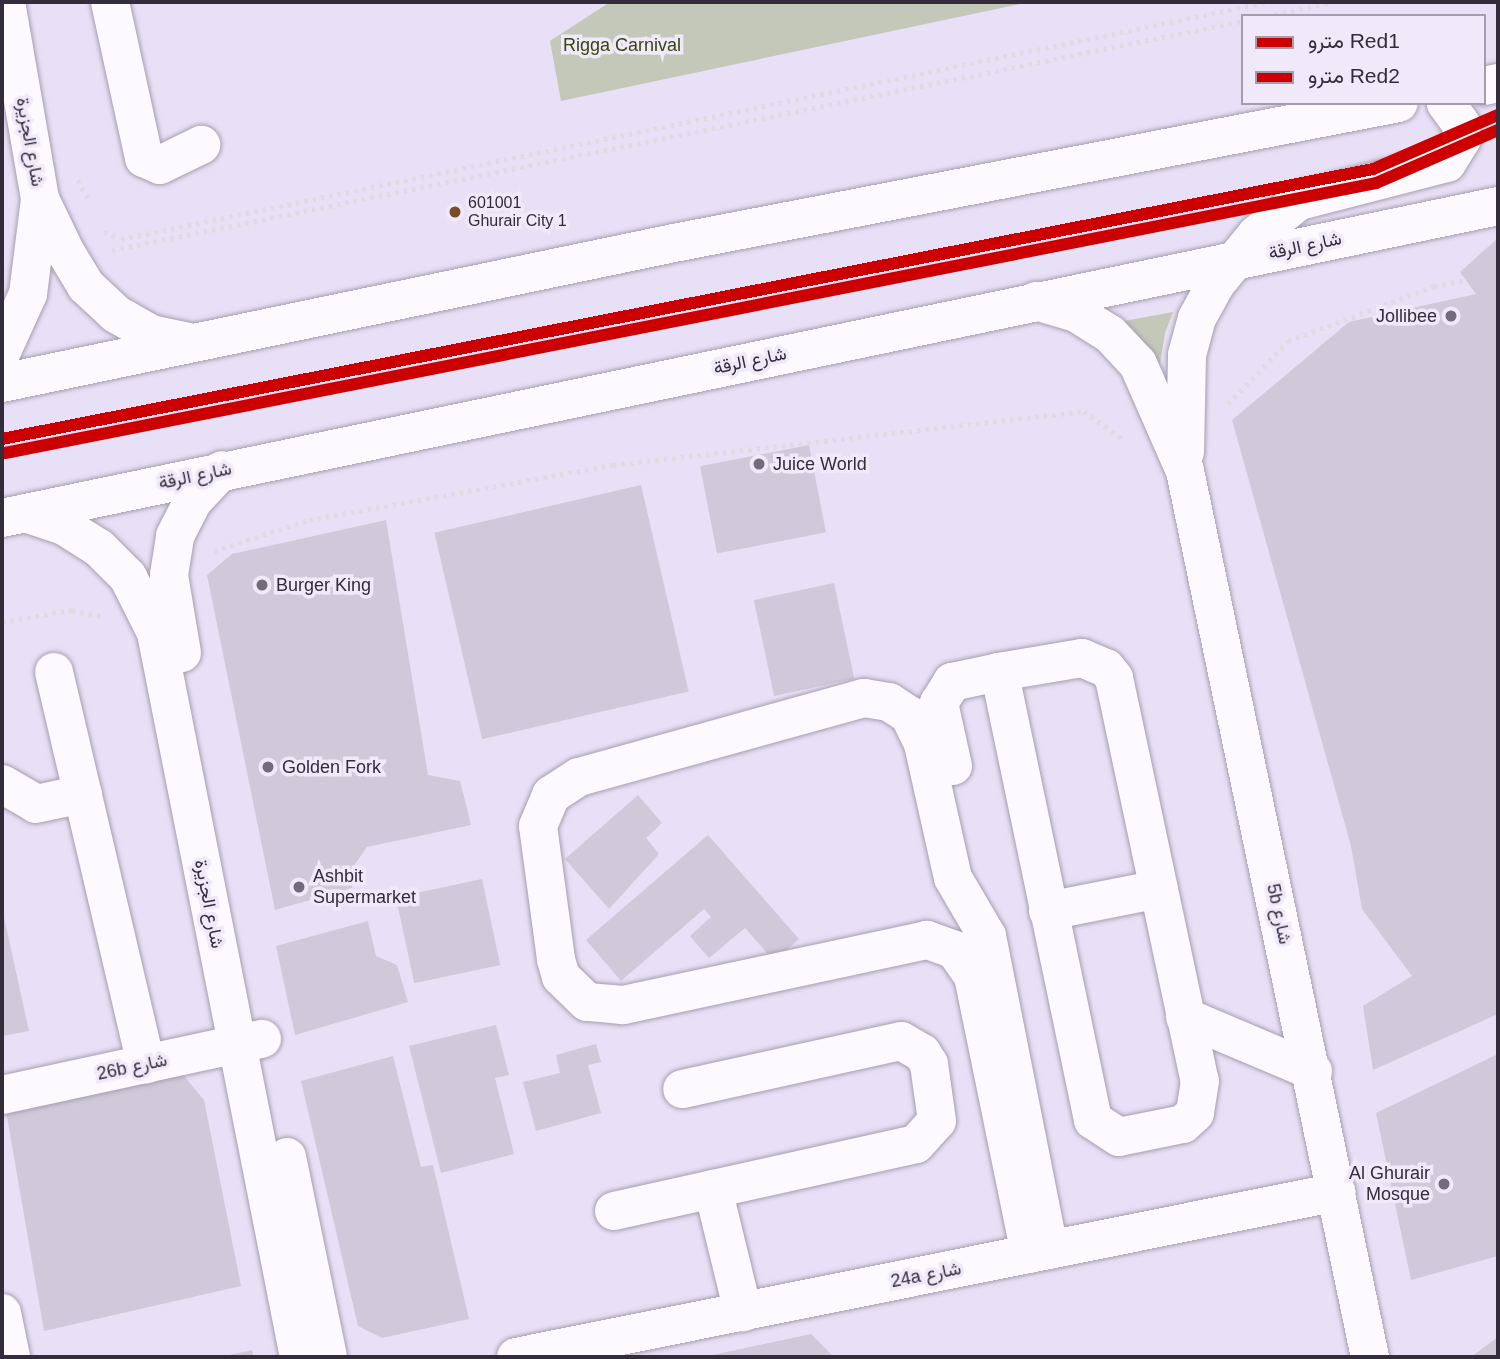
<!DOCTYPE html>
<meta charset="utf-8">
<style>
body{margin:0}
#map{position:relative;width:1500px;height:1359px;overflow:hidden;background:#e8e0f6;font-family:Helvetica,Vazirmatn,sans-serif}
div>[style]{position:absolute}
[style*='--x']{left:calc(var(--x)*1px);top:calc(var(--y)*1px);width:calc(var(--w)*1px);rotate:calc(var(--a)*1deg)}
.green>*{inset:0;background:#c4c8b8}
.building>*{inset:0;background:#cfc9da;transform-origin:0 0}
.path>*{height:4.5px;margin-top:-2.25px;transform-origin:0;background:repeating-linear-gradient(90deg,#dedce2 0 3.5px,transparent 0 8.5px)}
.roads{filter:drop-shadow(0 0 2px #a59fb0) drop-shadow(0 0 2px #a59fb0)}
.minor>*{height:38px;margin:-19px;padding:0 19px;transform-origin:19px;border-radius:19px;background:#fcfafe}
.metro-1>*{height:12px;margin:-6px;padding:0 6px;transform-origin:6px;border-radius:6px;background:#c00}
.metro-2>*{height:12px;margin:-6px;padding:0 6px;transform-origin:6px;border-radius:6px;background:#c00}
.dots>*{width:19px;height:19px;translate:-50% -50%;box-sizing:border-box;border:4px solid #efe9f9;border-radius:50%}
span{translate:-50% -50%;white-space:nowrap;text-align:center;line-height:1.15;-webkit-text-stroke:7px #efe9f9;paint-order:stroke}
.bus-label{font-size:16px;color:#322c3b}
.left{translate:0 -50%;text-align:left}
.park-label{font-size:18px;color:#38450e}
.street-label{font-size:18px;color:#322c3b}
.poi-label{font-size:18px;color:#322c3b}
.right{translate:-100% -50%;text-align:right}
.frame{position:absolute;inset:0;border:4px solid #322c3b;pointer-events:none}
.legend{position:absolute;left:1241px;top:14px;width:245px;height:91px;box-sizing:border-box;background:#efe9f9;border:2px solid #a39dad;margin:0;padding:9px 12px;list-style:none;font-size:21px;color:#322c3b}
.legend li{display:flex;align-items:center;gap:14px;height:35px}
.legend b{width:35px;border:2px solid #a39dad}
</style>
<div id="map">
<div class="green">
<div style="clip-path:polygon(610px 2px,1030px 2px,561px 101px,550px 41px)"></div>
<div style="clip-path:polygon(1173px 312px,1165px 333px,1160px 364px,1124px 321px)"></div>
</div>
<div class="building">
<div style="clip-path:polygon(1498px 238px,1498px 1014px,1373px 1070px,1363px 1006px,1412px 976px,1362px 909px,1351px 846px,1232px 420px,1349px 322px,1476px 294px,1460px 272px)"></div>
<div style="left:809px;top:445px;width:89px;height:111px;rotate:79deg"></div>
<div style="left:641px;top:485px;width:212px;height:212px;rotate:77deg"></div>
<div style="clip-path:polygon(386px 520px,428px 775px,460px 781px,471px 825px,367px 847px,353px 867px,352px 888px,275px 910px,207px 575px,232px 554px)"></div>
<div style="left:834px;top:583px;width:98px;height:82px;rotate:78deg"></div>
<div style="clip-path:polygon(638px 795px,662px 823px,646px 838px,659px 854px,609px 909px,565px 859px)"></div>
<div style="clip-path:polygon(708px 835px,799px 939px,774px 961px,745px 928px,709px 958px,690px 936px,711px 917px,704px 909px,621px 981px,586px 940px)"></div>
<div style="left:482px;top:879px;width:88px;height:88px;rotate:78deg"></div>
<div style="clip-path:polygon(2px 908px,29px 1031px,2px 1036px)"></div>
<div style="clip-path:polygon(368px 921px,376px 956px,397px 965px,408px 1002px,295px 1035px,276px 946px)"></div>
<div style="clip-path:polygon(496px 1025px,509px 1075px,495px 1078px,514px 1154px,441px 1173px,409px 1046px)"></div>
<div style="clip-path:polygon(596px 1044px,601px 1062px,588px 1065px,601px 1113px,536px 1131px,523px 1082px,560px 1073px,556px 1055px)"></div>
<div style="clip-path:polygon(1498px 1054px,1498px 1256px,1411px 1280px,1376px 1113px)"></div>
<div style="clip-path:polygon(393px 1056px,421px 1167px,433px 1165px,469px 1319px,382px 1338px,358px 1326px,301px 1081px)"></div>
<div style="clip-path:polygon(183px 1075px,204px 1100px,241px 1286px,44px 1331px,5px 1105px)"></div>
<div style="clip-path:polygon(811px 1334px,834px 1357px,708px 1357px,708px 1356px)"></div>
<div style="clip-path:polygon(1498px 1337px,1498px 1357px,1471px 1357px)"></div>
<div style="clip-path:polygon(252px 1350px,254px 1357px,224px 1357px,224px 1356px)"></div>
</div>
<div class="path">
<div style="--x:1266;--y:16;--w:69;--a:-11.6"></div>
<div style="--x:78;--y:180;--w:21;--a:62"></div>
<div style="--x:104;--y:232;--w:18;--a:22"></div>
<div style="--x:121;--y:239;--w:1170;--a:-11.68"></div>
<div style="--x:112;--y:250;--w:1154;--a:-11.45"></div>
<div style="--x:1228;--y:404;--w:87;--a:-46.4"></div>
<div style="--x:1288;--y:341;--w:156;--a:-20.6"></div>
<div style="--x:1434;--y:286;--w:33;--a:-11"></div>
<div style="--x:214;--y:551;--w:100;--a:-18.1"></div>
<div style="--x:309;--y:520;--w:309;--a:-10.3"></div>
<div style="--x:613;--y:465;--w:474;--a:-6.5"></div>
<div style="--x:1084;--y:411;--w:49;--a:35.9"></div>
<div style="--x:2;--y:622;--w:71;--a:-9.7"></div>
<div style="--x:72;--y:610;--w:30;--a:12"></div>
</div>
<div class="roads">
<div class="minor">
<div style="--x:6;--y:2;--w:200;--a:80.2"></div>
<div style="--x:40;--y:199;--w:58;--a:64.3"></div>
<div style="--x:65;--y:251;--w:41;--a:59"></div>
<div style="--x:86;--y:286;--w:41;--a:43"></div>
<div style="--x:116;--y:314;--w:40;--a:29.7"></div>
<div style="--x:151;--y:334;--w:38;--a:12"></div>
<div style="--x:110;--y:2;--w:160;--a:77.7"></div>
<div style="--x:144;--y:158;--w:17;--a:24"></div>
<div style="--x:160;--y:165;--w:46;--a:-26"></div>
<div style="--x:1484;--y:86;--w:14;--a:-12"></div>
<div style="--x:1036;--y:301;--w:42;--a:16.7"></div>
<div style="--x:1076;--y:313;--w:40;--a:32"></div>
<div style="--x:1110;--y:334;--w:41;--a:47"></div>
<div style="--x:1138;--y:364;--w:117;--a:66.3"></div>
<div style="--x:1185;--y:471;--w:905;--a:78.21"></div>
<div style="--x:2;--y:351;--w:63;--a:-65.5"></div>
<div style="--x:28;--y:294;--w:96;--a:-82.8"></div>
<div style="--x:2;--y:383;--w:686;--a:-11.77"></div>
<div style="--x:674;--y:243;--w:738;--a:-10.93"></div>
<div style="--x:1185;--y:452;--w:97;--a:-88.8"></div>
<div style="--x:1187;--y:355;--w:38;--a:-75"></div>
<div style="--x:1197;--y:318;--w:38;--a:-61"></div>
<div style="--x:1215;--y:285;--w:65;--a:-50.6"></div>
<div style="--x:1256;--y:235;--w:55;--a:-38.3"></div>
<div style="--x:1299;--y:201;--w:153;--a:-14.4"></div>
<div style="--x:1447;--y:163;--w:28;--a:-58"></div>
<div style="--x:1462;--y:139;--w:15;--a:-94"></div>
<div style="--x:1461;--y:124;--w:26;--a:-126"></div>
<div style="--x:25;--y:513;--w:41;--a:18.4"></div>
<div style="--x:64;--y:526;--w:41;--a:32.2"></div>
<div style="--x:99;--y:548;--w:41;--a:45"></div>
<div style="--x:128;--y:577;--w:63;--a:63.4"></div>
<div style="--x:156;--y:633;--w:738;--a:78.83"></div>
<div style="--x:2;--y:518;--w:1528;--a:-11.78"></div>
<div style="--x:182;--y:653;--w:79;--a:-99.5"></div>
<div style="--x:169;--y:575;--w:39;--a:-81"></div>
<div style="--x:175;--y:536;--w:39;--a:-63"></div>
<div style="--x:193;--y:501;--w:42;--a:-46.9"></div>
<div style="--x:54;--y:672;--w:403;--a:76.8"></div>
<div style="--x:953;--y:766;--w:65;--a:-102.5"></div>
<div style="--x:939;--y:703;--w:25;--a:-58"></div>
<div style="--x:952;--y:682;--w:48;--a:-12"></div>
<div style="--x:999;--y:672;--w:84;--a:-9.6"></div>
<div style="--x:1082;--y:658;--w:26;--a:23"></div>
<div style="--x:1106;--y:668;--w:13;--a:51"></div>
<div style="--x:1114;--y:678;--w:412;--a:78"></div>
<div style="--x:1200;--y:1081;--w:32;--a:99"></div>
<div style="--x:1195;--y:1113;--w:16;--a:137"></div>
<div style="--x:1183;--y:1124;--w:65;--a:168.5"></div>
<div style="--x:1119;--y:1137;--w:31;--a:-147"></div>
<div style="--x:1093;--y:1120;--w:458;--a:-101.8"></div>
<div style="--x:2;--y:784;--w:39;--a:30"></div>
<div style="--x:36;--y:804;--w:48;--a:-12"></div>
<div style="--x:1048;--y:911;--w:113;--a:-11.2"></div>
<div style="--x:1185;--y:1017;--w:139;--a:22.9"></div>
<div style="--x:2;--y:1095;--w:266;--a:-12.2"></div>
<div style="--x:287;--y:1157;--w:204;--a:78.4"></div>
<div style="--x:713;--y:1189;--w:127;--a:76.3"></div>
<div style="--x:614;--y:1211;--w:309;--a:-12.5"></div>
<div style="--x:916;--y:1144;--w:31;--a:-48"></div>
<div style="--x:937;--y:1121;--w:58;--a:-98"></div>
<div style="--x:929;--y:1064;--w:13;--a:-122"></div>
<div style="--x:922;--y:1053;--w:24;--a:-150"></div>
<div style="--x:901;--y:1041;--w:224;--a:167.6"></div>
<div style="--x:1030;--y:1254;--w:284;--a:-101.6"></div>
<div style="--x:973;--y:976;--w:32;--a:-125"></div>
<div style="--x:955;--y:950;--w:30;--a:-160"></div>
<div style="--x:927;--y:940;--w:311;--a:167.9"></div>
<div style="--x:623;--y:1005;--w:36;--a:-175"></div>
<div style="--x:587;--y:1002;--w:36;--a:-136"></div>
<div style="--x:561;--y:977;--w:19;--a:-106"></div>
<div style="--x:556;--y:959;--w:134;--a:-97.7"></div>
<div style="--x:538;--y:826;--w:34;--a:-67"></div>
<div style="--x:551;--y:795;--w:33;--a:-33"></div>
<div style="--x:579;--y:777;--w:296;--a:-15.5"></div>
<div style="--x:864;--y:698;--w:25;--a:9"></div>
<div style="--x:889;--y:702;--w:24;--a:33"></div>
<div style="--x:909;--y:715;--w:32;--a:64"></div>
<div style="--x:923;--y:744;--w:137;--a:77.4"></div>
<div style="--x:953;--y:878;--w:67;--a:59.6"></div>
<div style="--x:987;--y:936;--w:320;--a:78.8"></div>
<div style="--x:2;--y:1313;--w:45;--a:78.4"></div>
<div style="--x:516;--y:1357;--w:837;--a:-11.36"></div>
</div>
</div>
<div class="metro-1">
<div style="--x:2;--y:439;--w:1397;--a:-11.14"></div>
<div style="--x:1373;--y:169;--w:136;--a:-23.4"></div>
</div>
<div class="metro-2">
<div style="--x:5;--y:453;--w:1397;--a:-11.14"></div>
<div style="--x:1376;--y:183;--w:133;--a:-23.5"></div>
</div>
<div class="dots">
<div style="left:455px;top:212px;background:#7a4b2a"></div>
<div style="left:1451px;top:316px;background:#726b7c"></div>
<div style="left:759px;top:464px;background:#726b7c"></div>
<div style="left:262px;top:585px;background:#726b7c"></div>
<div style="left:268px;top:767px;background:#726b7c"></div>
<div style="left:299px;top:887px;background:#726b7c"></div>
<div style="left:1444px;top:1184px;background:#726b7c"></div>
</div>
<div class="bus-label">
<span class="left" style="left:468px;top:212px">601001<br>Ghurair City 1</span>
</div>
<div class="park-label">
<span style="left:622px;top:45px">Rigga Carnival</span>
</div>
<div class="street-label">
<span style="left:30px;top:142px;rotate:80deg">شارع الجزيرة</span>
<span style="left:1305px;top:246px;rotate:-12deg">شارع الرقة</span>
<span style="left:750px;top:361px;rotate:-12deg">شارع الرقة</span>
<span style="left:195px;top:476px;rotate:-12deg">شارع الرقة</span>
<span style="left:209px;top:904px;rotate:79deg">شارع الجزيرة</span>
<span style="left:1279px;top:914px;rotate:78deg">5b شارع</span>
<span style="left:132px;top:1067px;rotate:-12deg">26b شارع</span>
<span style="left:926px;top:1275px;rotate:-11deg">24a شارع</span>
</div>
<div class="poi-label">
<span class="right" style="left:1437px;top:316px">Jollibee</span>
<span class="left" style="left:773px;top:464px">Juice World</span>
<span class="left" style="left:276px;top:585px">Burger King</span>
<span class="left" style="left:282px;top:767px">Golden Fork</span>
<span class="left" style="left:313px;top:887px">Ashbit<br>Supermarket</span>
<span class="right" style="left:1430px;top:1184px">Al Ghurair<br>Mosque</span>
</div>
<div class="frame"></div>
<ul class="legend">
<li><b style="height:9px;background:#c00"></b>مترو Red1</li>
<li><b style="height:9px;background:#c00"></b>مترو Red2</li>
</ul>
</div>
